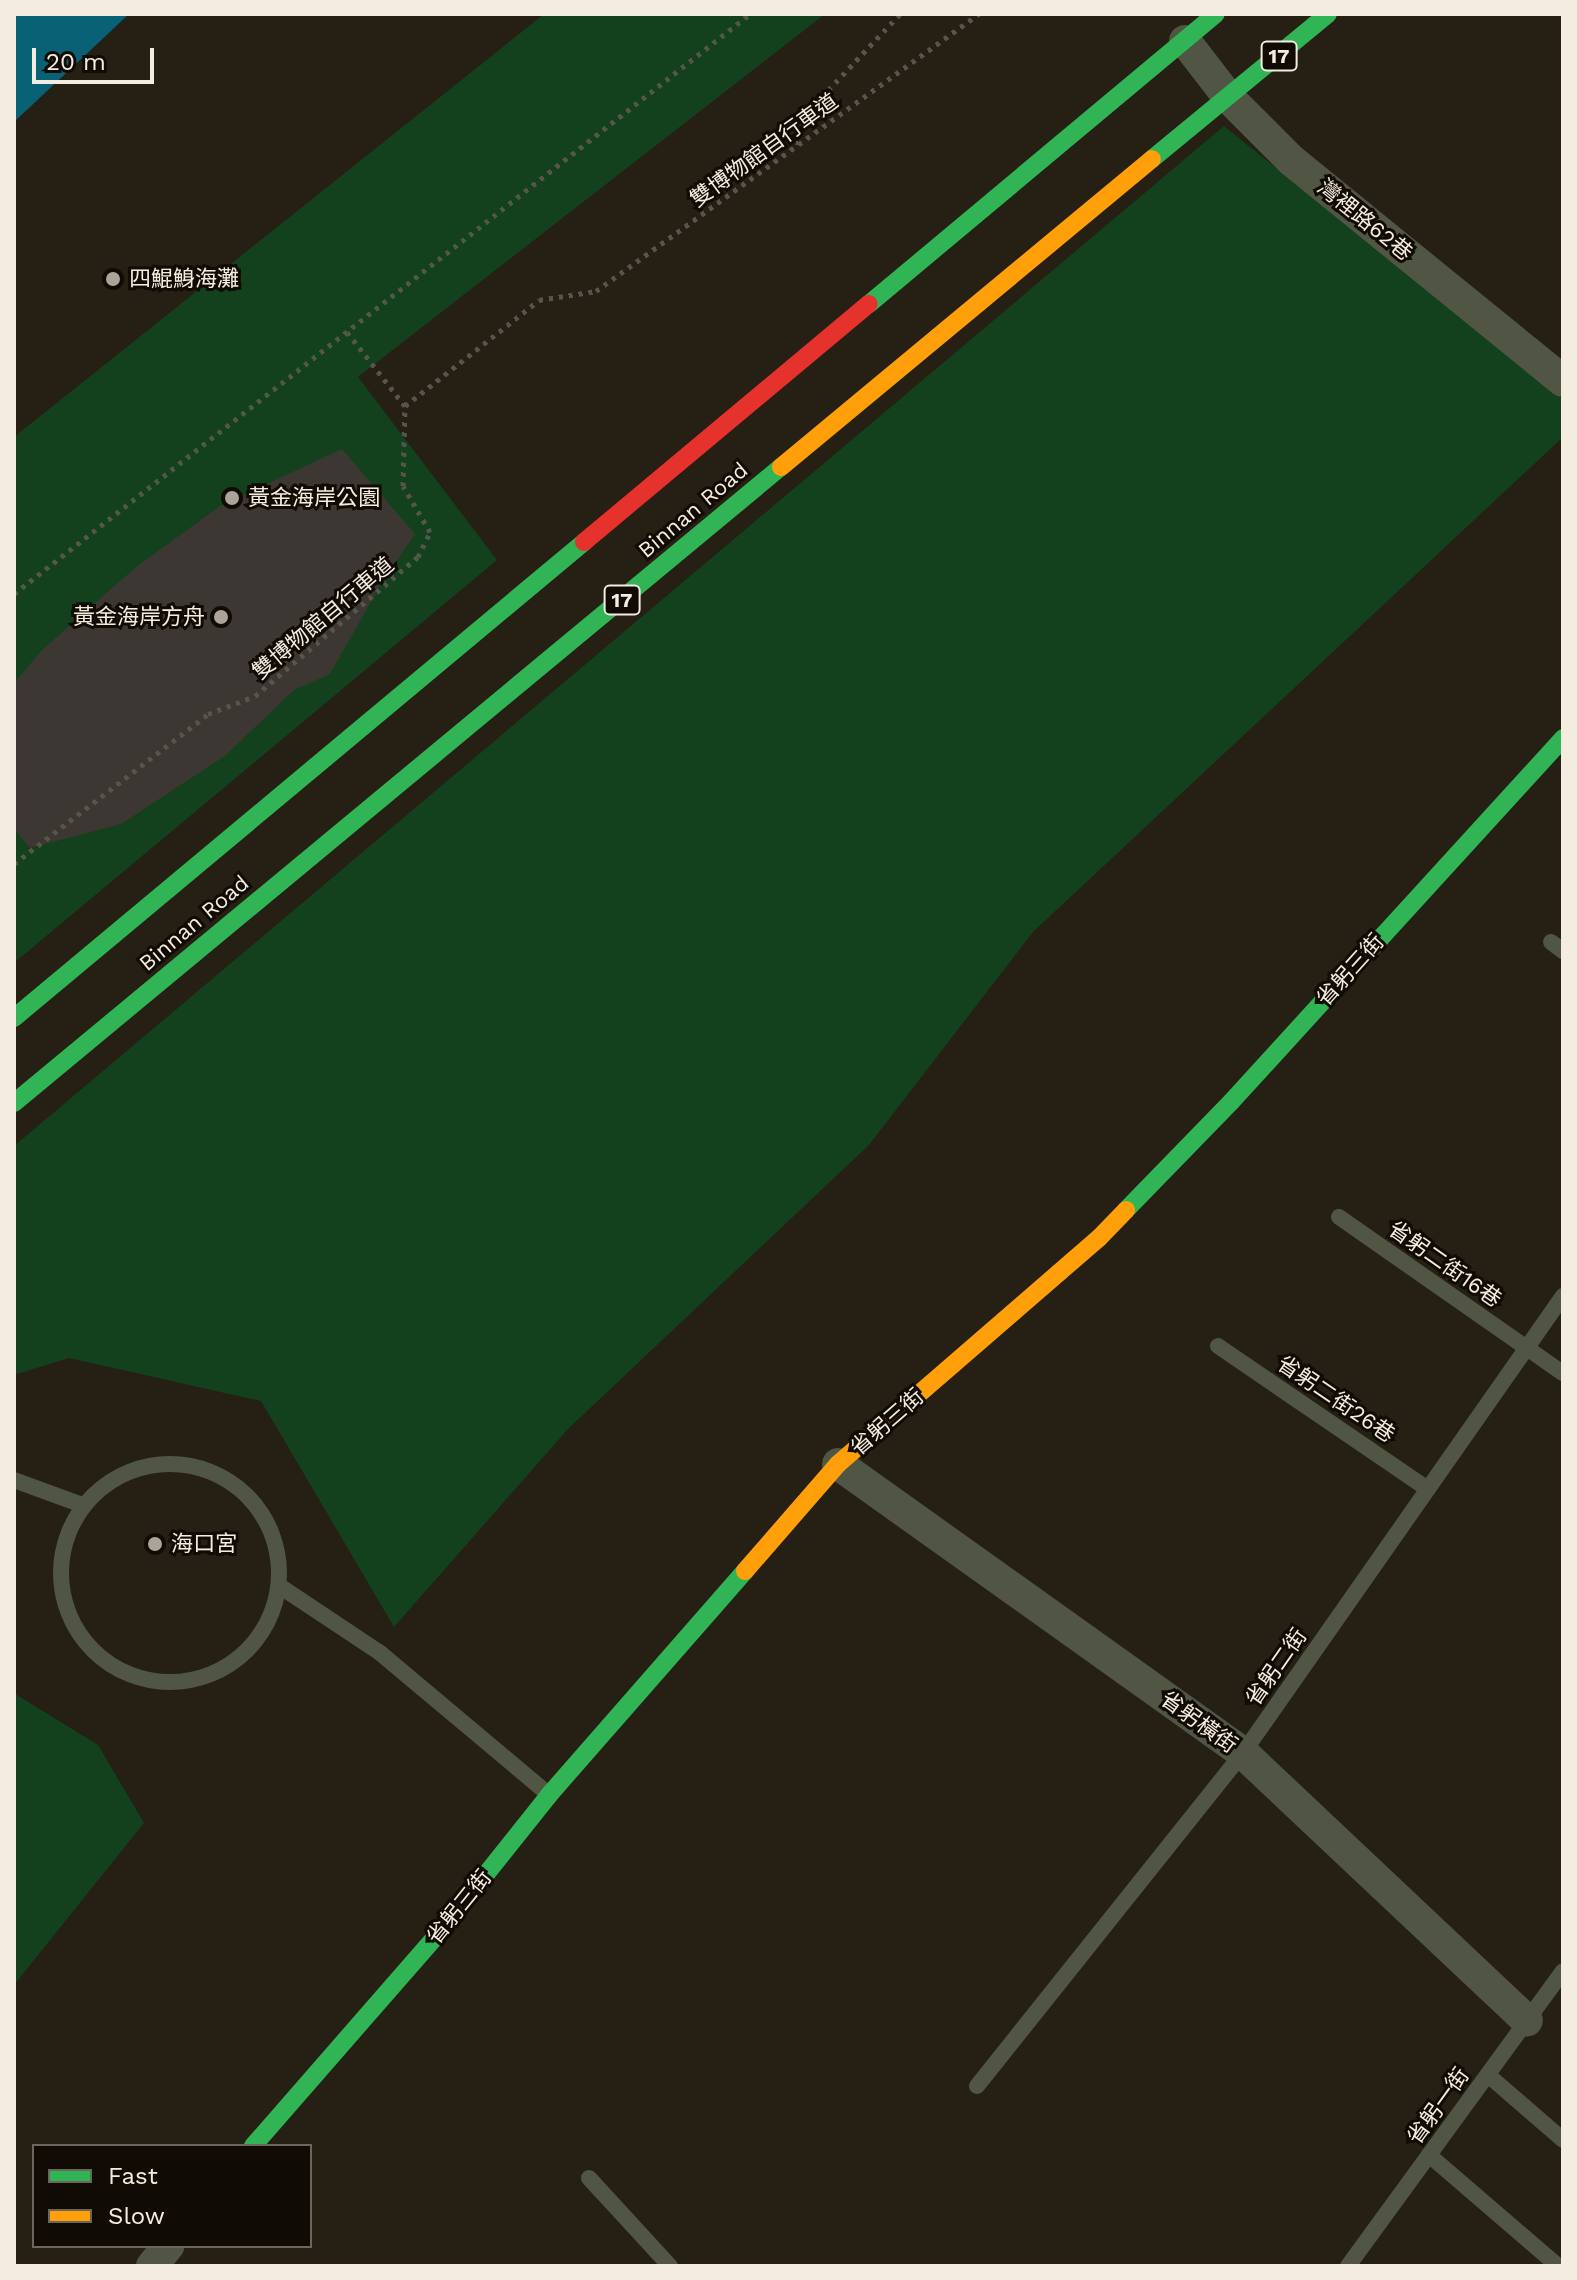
<!DOCTYPE html>
<meta charset="utf-8">
<style>
body{margin:0}
#map{position:relative;width:1577px;height:2280px;overflow:hidden;background:#251f14;font-family:"Work Sans","Noto Sans TC",sans-serif}
div>[style]{position:absolute}
[style*='--x']{left:calc(var(--x)*1px);top:calc(var(--y)*1px);width:calc(var(--w)*1px);rotate:calc(var(--a)*1deg)}
.green>*{inset:0;background:#13401d}
.water>*{inset:0;background:#096175}
.building>*{inset:0;background:#3d3733}
.path>*{height:5px;margin-top:-2.5px;transform-origin:0;background:repeating-linear-gradient(90deg,#55564a 0 4px,transparent 0 10px)}
.lane>*{height:16px;margin:-8px;padding:0 8px;transform-origin:8px;border-radius:8px;background:#505544}
.lane>.ring{margin:-8px;padding:0;box-sizing:content-box;background:none;border:16px solid #505544;border-radius:50%}
.street>*{height:32px;margin:-16px;padding:0 16px;transform-origin:16px;border-radius:16px;background:#505544}
.fast>*{height:18px;margin:-9px;padding:0 9px;transform-origin:9px;border-radius:9px;background:#30b455}
.slow>*{height:18px;margin:-9px;padding:0 9px;transform-origin:9px;border-radius:9px;background:#ff9f0a}
.jam>*{height:18px;margin:-9px;padding:0 9px;transform-origin:9px;border-radius:9px;background:#e5322d}
.dots>*{width:22px;height:22px;translate:-50% -50%;box-sizing:border-box;border:4px solid #100b04;border-radius:50%}
span{translate:-50% -50%;white-space:nowrap;text-align:center;line-height:1.15;-webkit-text-stroke:6px #100b04;paint-order:stroke}
.shield-label span{padding:2px 6px;background:#100b04;border:2px solid;border-radius:6px;-webkit-text-stroke-width:0}
.shield-label{font-size:20px;color:#f5ece0;font-weight:700}
.street-label{font-size:22px;color:#f5ece0}
.poi-label{font-size:22px;color:#f5ece0}
.left{translate:0 -50%;text-align:left}
.right{translate:-100% -50%;text-align:right}
.frame{position:absolute;inset:0;border:16px solid #f5ece0;pointer-events:none}
.legend{position:absolute;left:32px;top:2144px;width:280px;height:104px;box-sizing:border-box;background:#100b04;border:2px solid #6c655c;margin:0;padding:10px 14px;list-style:none;font-size:24px;color:#f5ece0}
.legend li{display:flex;align-items:center;gap:16px;height:40px}
.legend b{width:40px;border:2px solid #6c655c}
.scale{position:absolute;left:32px;top:48px;width:122px;height:36px;box-sizing:border-box;border:4px solid #f5ece0;border-top:0;padding-left:10px;font-size:24px;line-height:28px;white-space:nowrap;color:#f5ece0;-webkit-text-stroke:6px #100b04;paint-order:stroke}
</style>
<div id="map">
<div class="green">
<div style="clip-path:polygon(544px 14px,825px 14px,358px 377px,497px 560px,14px 963px,14px 437px)"></div>
<div style="clip-path:polygon(1224px 126px,1563px 399px,1563px 437px,1033px 932px,869px 1145px,568px 1429px,394px 1627px,261px 1401px,69px 1358px,14px 1375px,14px 1146px)"></div>
<div style="clip-path:polygon(14px 1690px,17px 1695px,98px 1745px,144px 1823px,14px 1985px)"></div>
</div>
<div class="water">
<div style="clip-path:polygon(14px 14px,129px 14px,14px 122px)"></div>
</div>
<div class="building">
<div style="clip-path:polygon(342px 449px,415px 534px,381px 584px,330px 674px,294px 690px,225px 756px,121px 824px,30px 848px,14px 829px,14px 683px,42px 650px,136px 567px,220px 506px)"></div>
</div>
<div class="path">
<div style="--x:798;--y:145;--w:26;--a:-83"></div>
<div style="--x:801;--y:119;--w:144;--a:-46.7"></div>
<div style="--x:347;--y:332;--w:94;--a:51.9"></div>
<div style="--x:14;--y:594;--w:937;--a:-38.24"></div>
<div style="--x:14;--y:864;--w:245;--a:-37.7"></div>
<div style="--x:208;--y:714;--w:50;--a:-21"></div>
<div style="--x:255;--y:696;--w:214;--a:-40.5"></div>
<div style="--x:418;--y:557;--w:28;--a:-64"></div>
<div style="--x:430;--y:532;--w:53;--a:-120.4"></div>
<div style="--x:403;--y:486;--w:80;--a:-88.6"></div>
<div style="--x:405;--y:406;--w:171;--a:-38.3"></div>
<div style="--x:539;--y:300;--w:58;--a:-9"></div>
<div style="--x:596;--y:291;--w:473;--a:-35.9"></div>
</div>
<div class="lane">
<div style="--x:1551;--y:942;--w:15;--a:37"></div>
<div style="--x:1339;--y:1217;--w:273;--a:34.9"></div>
<div style="--x:1218;--y:1346;--w:254;--a:34.3"></div>
<div class="ring" style="left:61px;top:1464px;width:202px;height:202px"></div>
<div style="--x:14;--y:1480;--w:72;--a:20.2"></div>
<div style="--x:281;--y:1587;--w:118;--a:33.6"></div>
<div style="--x:379;--y:1652;--w:221;--a:40"></div>
<div style="--x:1488;--y:2075;--w:99;--a:40.9"></div>
<div style="--x:977;--y:2086;--w:426;--a:-51.4"></div>
<div style="--x:1243;--y:1753;--w:558;--a:-55"></div>
<div style="--x:1429;--y:2155;--w:170;--a:40.7"></div>
<div style="--x:589;--y:2178;--w:120;--a:47.4"></div>
<div style="--x:1348;--y:2266;--w:365;--a:-53.9"></div>
</div>
<div class="street">
<div style="--x:1185;--y:41;--w:72;--a:52.3"></div>
<div style="--x:1229;--y:98;--w:88;--a:45"></div>
<div style="--x:1291;--y:160;--w:350;--a:39.1"></div>
<div style="--x:838;--y:1464;--w:498;--a:35.5"></div>
<div style="--x:1243;--y:1753;--w:390;--a:43.3"></div>
<div style="--x:152;--y:2266;--w:26;--a:-51"></div>
</div>
<div class="fast">
<div style="--x:1152;--y:159;--w:228;--a:-39.5"></div>
<div style="--x:869;--y:304;--w:452;--a:-39.9"></div>
<div style="--x:14;--y:1018;--w:743;--a:-39.86"></div>
<div style="--x:14;--y:1103;--w:996;--a:-39.67"></div>
<div style="--x:1126;--y:1210;--w:151;--a:-45.8"></div>
<div style="--x:1231;--y:1102;--w:493;--a:-47.6"></div>
<div style="--x:253;--y:2146;--w:289;--a:-48.9"></div>
<div style="--x:443;--y:1928;--w:170;--a:-51.4"></div>
<div style="--x:549;--y:1795;--w:298;--a:-48.8"></div>
</div>
<div class="slow">
<div style="--x:781;--y:467;--w:482;--a:-39.7"></div>
<div style="--x:745;--y:1571;--w:142;--a:-49"></div>
<div style="--x:838;--y:1464;--w:345;--a:-40.9"></div>
<div style="--x:1099;--y:1238;--w:39;--a:-46"></div>
</div>
<div class="jam">
<div style="--x:584;--y:542;--w:371;--a:-39.9"></div>
</div>
<div class="dots">
<div style="left:113px;top:279px;background:#aca499"></div>
<div style="left:232px;top:498px;background:#aca499"></div>
<div style="left:221px;top:617px;background:#aca499"></div>
<div style="left:155px;top:1544px;background:#aca499"></div>
</div>
<div class="shield-label">
<span style="left:1279px;top:56px">17</span>
<span style="left:622px;top:600px">17</span>
</div>
<div class="street-label">
<span style="left:764px;top:150px;rotate:-36deg">雙博物館自行車道</span>
<span style="left:1365px;top:220px;rotate:39deg">灣裡路62巷</span>
<span style="left:693px;top:510px;rotate:-40deg">Binnan Road</span>
<span style="left:323px;top:618px;rotate:-40deg">雙博物館自行車道</span>
<span style="left:194px;top:923px;rotate:-40deg">Binnan Road</span>
<span style="left:1350px;top:970px;rotate:-48deg">省躬三街</span>
<span style="left:1445px;top:1264px;rotate:35deg">省躬二街16巷</span>
<span style="left:1336px;top:1399px;rotate:34deg">省躬二街26巷</span>
<span style="left:887px;top:1422px;rotate:-41deg">省躬三街</span>
<span style="left:1276px;top:1667px;rotate:-55deg">省躬二街</span>
<span style="left:1199px;top:1722px;rotate:36deg">省躬橫街</span>
<span style="left:459px;top:1907px;rotate:-51deg">省躬三街</span>
<span style="left:1438px;top:2106px;rotate:-54deg">省躬一街</span>
</div>
<div class="poi-label">
<span class="left" style="left:129px;top:279px">四鯤鯓海灘</span>
<span class="left" style="left:248px;top:498px">黃金海岸公園</span>
<span class="right" style="left:205px;top:617px">黃金海岸方舟</span>
<span class="left" style="left:171px;top:1544px">海口宮</span>
</div>
<div class="frame"></div>
<ul class="legend">
<li><b style="height:10px;background:#30b455"></b>Fast</li>
<li><b style="height:10px;background:#ff9f0a"></b>Slow</li>
</ul>
<div class="scale">20 m</div>
</div>
